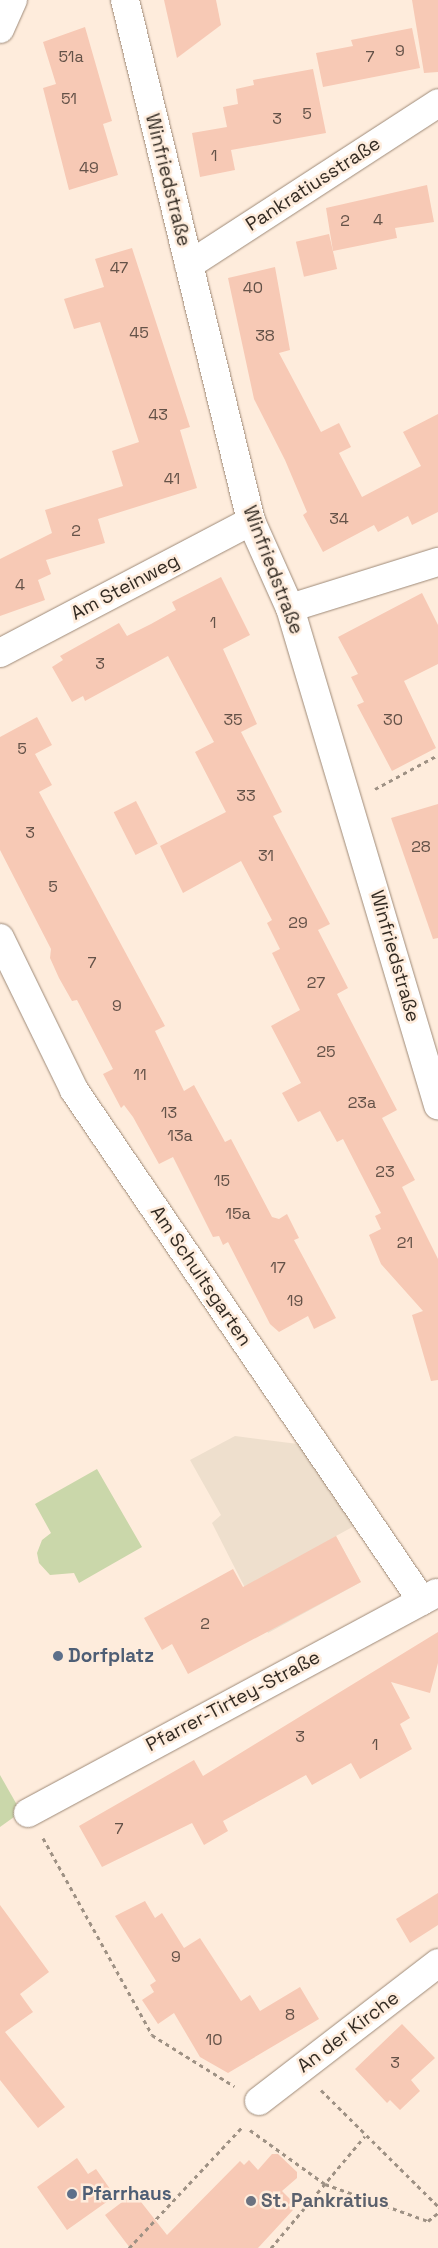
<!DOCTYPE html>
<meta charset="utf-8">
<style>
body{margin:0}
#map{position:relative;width:438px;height:2248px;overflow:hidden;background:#feecdc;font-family:"Space Grotesk",sans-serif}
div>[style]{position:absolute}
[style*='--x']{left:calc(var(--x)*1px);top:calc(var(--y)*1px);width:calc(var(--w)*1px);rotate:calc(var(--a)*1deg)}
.education>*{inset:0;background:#eedfcd}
.green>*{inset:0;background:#cad7aa}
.building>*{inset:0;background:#f7c9b5;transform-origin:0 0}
.path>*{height:3px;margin-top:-1.5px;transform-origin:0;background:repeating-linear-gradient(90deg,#9e9184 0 4px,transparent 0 8px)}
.roads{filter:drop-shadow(0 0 1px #9e8a78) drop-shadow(0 0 1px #9e8a78)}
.street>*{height:28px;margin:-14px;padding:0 14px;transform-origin:14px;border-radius:14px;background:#fff}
.dots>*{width:14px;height:14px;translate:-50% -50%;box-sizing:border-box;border:2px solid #feecdc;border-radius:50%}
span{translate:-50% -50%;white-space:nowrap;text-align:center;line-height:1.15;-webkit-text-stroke:5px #feecdc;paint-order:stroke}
.number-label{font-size:16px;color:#645248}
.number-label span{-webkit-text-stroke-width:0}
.street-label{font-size:19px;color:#332b23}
.service-label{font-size:19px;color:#4e5e75;font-weight:700}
.left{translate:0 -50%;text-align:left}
.worship-label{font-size:19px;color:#5b616d;font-weight:700}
</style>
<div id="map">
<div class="education">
<div style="clip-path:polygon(235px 1436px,298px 1444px,356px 1525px,336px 1536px,361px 1582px,268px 1633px,212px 1523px,221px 1515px,190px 1460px)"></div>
</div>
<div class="green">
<div style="clip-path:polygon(97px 1469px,142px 1547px,79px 1583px,74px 1573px,50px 1575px,39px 1563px,37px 1553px,42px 1540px,51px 1533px,35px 1504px)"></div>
<div style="clip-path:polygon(0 1775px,21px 1812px,0 1827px)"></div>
</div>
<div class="building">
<div style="clip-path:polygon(164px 0,216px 0,221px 25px,177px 58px)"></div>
<div style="clip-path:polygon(412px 0,438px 0,438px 72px,424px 73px)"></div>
<div style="clip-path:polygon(85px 27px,112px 121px,103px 124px,118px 175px,69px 190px,43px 88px,56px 84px,43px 42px)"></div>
<div style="clip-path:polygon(412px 28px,420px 68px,323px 87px,316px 53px,353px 46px,351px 40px)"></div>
<div style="clip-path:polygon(313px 69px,326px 133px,231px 150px,235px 170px,200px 177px,192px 133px,227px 127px,223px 107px,238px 104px,236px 89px,254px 85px,253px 80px)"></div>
<div style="clip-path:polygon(427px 185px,434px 222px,395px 228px,397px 238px,333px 251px,326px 208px)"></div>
<div style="left:329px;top:234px;width:36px;height:34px;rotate:77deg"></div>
<div style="clip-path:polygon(132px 248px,190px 427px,180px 430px,197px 488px,98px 519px,105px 543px,46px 560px,51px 574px,38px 580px,45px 600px,0 616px,0 559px,52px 533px,45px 510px,123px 486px,112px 451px,139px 442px,100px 322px,74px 329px,64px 299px,104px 287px,95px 259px)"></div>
<div style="clip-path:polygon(275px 267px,290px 350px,279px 353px,321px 432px,339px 423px,351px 447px,339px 453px,362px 497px,421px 466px,403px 432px,438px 414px,438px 512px,412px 525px,408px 516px,378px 532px,374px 525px,323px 552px,303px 515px,307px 512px,285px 460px,254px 399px,228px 278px)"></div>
<div style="clip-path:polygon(221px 577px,250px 635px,223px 649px,257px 724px,241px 732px,282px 812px,273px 816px,330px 924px,318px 930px,348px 988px,337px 994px,397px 1110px,382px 1118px,415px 1180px,402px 1187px,438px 1259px,438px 1380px,431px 1381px,412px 1315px,423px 1311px,381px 1264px,369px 1235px,381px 1229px,375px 1216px,381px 1213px,343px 1139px,337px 1142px,320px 1111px,298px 1122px,282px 1093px,301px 1083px,271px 1026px,300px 1010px,272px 953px,280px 949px,267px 923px,272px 920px,241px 861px,183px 893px,160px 846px,226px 812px,195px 752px,214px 742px,168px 656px,85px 701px,83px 696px,72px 702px,52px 667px,63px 660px,60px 656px,119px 623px,127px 636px,151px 624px,176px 610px,172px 602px)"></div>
<div style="clip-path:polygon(422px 593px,438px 625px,438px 664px,404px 681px,436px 748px,392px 771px,357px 705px,364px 702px,351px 677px,358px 674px,338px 637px)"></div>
<div style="clip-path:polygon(37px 717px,52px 745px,35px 754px,52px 785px,39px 792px,165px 1026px,155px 1031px,184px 1091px,194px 1085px,225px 1142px,231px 1139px,272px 1217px,279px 1219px,287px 1214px,299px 1238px,294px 1240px,336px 1318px,314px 1329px,308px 1316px,279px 1332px,270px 1324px,228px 1242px,223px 1245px,219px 1236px,213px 1237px,173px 1157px,159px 1164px,133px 1117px,124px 1105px,121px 1108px,103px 1074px,113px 1069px,77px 1000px,72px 1001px,59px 978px,50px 958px,51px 949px,0 850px,0 737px)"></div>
<div style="left:136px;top:801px;width:48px;height:25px;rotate:63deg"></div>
<div style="clip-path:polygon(438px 804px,438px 938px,433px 939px,391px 818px)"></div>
<div style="clip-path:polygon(336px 1536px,361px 1582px,188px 1674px,172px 1644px,162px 1650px,144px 1618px,233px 1569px,243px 1587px)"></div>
<div style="clip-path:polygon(438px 1632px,438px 1663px,430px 1693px,391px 1682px,410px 1718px,400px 1724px,412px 1749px,360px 1779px,351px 1763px,312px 1785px,306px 1775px,223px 1821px,228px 1831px,204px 1845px,192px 1823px,102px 1867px,79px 1826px,194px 1760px,203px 1776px)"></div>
<div style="clip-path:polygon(438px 1893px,438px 1925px,410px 1943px,396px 1919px)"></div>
<div style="clip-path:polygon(145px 1901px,155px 1918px,162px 1913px,184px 1948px,200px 1938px,241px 2001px,250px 1995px,260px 2011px,300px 1987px,319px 2019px,228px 2073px,200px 2057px,174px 2013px,158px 2024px,142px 2000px,154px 1992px,150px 1985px,156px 1981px,115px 1916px)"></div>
<div style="clip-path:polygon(0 1905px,49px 1972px,20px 1994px,33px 2012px,5px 2032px,65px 2107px,38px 2128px,0 2080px)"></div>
<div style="clip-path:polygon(402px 2024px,435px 2058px,411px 2080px,420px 2091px,400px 2110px,390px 2100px,387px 2103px,355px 2069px)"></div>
<div style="clip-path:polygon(272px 2154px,278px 2154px,297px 2172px,297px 2178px,282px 2191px,292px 2201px,288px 2205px,293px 2210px,258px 2248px,130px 2248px,105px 2215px,134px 2193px,167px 2235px,240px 2161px,244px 2165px,249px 2160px,258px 2170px)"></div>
<div style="clip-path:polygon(77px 2158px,88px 2174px,96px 2169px,115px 2196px,67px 2230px,37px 2187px)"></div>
</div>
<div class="path">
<div style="--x:375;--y:789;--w:72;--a:-28.4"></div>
<div style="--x:43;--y:1838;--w:225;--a:61"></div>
<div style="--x:152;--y:2035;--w:97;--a:31.9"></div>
<div style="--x:321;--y:2090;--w:165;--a:44.8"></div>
<div style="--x:250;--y:2130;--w:92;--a:35.8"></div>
<div style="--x:325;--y:2184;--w:109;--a:19.8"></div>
<div style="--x:428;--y:2221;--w:13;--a:-39"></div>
<div style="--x:129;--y:2248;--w:167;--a:-46.9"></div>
<div style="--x:271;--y:2248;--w:146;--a:-50"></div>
</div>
<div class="roads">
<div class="street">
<div style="--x:125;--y:0;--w:536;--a:76.4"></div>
<div style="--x:251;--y:521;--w:95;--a:65.9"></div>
<div style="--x:290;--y:608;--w:519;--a:73.42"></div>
<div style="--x:0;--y:29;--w:32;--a:-66"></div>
<div style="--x:189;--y:265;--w:297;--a:-33"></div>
<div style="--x:290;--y:608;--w:155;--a:-17.3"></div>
<div style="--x:0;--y:653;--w:284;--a:-27.7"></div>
<div style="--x:0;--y:938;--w:169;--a:64"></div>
<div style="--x:74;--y:1090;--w:618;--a:55.74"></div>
<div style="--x:28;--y:1813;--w:464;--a:-28.3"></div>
<div style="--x:259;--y:2101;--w:226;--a:-37.6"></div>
</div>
</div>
<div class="dots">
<div style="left:58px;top:1656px;background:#5c6f8a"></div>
<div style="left:72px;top:2194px;background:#5c6f8a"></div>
<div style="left:251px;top:2201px;background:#6b7280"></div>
</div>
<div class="number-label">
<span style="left:400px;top:51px">9</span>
<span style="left:71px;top:57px">51a</span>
<span style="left:370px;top:57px">7</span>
<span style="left:69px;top:99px">51</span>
<span style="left:307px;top:114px">5</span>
<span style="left:277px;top:119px">3</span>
<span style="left:214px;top:156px">1</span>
<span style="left:89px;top:168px">49</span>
<span style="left:378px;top:220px">4</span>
<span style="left:345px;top:221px">2</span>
<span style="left:119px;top:268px">47</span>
<span style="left:253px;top:288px">40</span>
<span style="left:139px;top:333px">45</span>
<span style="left:265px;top:336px">38</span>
<span style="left:158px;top:415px">43</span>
<span style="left:172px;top:479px">41</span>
<span style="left:339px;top:519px">34</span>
<span style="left:76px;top:531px">2</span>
<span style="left:20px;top:585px">4</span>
<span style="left:213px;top:623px">1</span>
<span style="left:100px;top:664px">3</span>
<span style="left:233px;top:720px">35</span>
<span style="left:393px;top:720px">30</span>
<span style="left:22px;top:749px">5</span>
<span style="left:246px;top:796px">33</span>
<span style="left:30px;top:833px">3</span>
<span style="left:421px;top:847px">28</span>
<span style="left:266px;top:856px">31</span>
<span style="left:53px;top:887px">5</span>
<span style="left:298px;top:923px">29</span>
<span style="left:92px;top:963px">7</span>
<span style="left:316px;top:983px">27</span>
<span style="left:117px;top:1006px">9</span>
<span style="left:326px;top:1052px">25</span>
<span style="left:140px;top:1075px">11</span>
<span style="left:362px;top:1103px">23a</span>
<span style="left:169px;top:1113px">13</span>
<span style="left:180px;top:1136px">13a</span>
<span style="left:385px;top:1172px">23</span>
<span style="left:222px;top:1181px">15</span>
<span style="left:238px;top:1214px">15a</span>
<span style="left:405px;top:1243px">21</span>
<span style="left:278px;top:1268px">17</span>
<span style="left:295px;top:1301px">19</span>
<span style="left:205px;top:1624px">2</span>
<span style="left:300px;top:1737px">3</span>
<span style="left:375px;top:1745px">1</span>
<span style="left:119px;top:1829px">7</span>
<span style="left:176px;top:1957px">9</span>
<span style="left:290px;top:2015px">8</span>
<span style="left:214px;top:2040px">10</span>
<span style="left:395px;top:2063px">3</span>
</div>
<div class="street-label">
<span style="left:168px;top:180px;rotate:76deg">Winfriedstraße</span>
<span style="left:313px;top:184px;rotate:-33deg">Pankratiusstraße</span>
<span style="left:273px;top:570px;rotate:69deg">Winfriedstraße</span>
<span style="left:125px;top:587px;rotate:-28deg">Am Steinweg</span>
<span style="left:395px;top:956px;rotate:74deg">Winfriedstraße</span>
<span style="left:201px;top:1276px;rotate:56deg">Am Schultsgarten</span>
<span style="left:233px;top:1701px;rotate:-28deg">Pfarrer-Tirtey-Straße</span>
<span style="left:348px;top:2032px;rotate:-37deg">An der Kirche</span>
</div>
<div class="service-label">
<span class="left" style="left:68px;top:1656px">Dorfplatz</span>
<span class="left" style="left:82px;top:2194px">Pfarrhaus</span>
</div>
<div class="worship-label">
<span class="left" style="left:261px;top:2201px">St. Pankratius</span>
</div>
</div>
